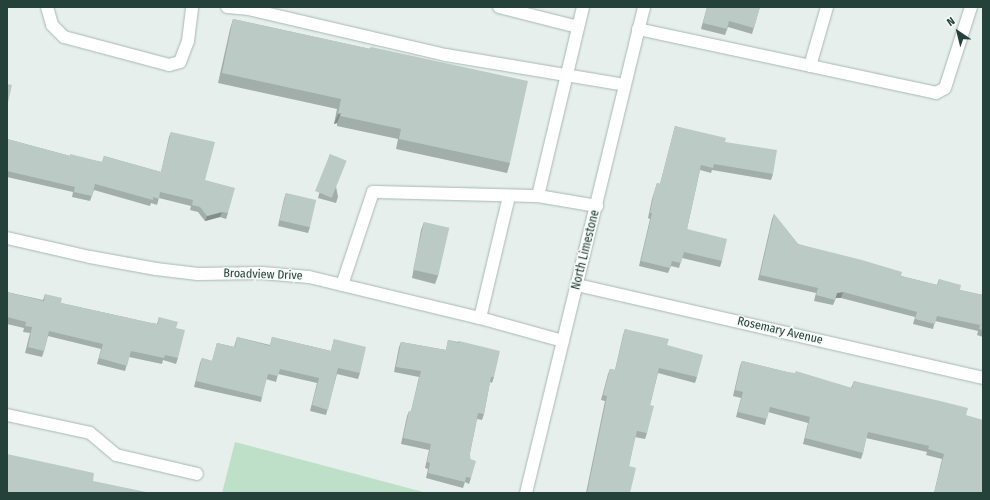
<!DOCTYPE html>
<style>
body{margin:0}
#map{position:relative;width:990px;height:500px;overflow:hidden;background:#e6efeb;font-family:"Fira Sans Condensed",sans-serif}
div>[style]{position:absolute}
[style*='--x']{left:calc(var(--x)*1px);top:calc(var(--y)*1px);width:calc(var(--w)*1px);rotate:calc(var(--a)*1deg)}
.green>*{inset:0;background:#bfe0c8}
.roads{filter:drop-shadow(0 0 1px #a8b8b2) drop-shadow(0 0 1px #a8b8b2)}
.lane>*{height:12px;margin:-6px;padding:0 6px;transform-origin:6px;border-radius:6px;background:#fff}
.street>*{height:12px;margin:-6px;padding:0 6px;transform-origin:6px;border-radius:6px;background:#fff}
.secondary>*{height:12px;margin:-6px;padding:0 6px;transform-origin:6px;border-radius:6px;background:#fff}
.wall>*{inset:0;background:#a1aea9}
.shaded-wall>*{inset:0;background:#838d89}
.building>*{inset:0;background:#bbcac4;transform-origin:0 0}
span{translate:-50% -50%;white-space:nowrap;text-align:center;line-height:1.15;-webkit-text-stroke:3px #f7fbf9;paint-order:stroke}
.street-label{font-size:12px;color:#24423a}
.frame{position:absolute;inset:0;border:8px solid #24423a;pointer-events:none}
.north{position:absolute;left:938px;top:12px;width:40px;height:40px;-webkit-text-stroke:3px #f7fbf9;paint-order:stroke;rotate:325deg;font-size:11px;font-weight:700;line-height:16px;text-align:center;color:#24423a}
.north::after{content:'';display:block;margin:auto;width:14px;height:18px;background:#24423a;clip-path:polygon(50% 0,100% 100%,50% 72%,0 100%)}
</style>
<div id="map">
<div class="green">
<div style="clip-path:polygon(235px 442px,427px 493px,222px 493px)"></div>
</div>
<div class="roads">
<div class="lane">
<div style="--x:47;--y:7;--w:19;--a:74"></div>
<div style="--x:52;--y:25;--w:17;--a:45"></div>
<div style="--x:64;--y:37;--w:109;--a:14.9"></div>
<div style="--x:169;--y:65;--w:11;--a:-15"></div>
<div style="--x:180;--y:62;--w:22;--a:-69"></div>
<div style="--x:188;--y:41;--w:34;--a:-83"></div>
<div style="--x:227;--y:7;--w:21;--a:5"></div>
<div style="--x:248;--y:9;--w:203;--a:13.1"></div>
<div style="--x:446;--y:55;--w:181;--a:9.5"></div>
<div style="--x:499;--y:7;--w:81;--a:14.2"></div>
<div style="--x:583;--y:7;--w:194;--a:103.4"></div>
<div style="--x:538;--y:196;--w:60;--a:9.6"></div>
<div style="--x:638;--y:29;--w:305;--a:12.1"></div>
<div style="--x:936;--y:93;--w:10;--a:-29"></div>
<div style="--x:945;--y:88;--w:85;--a:-72.2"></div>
<div style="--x:810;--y:66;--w:61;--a:-73.9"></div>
<div style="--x:342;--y:285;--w:98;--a:-71.6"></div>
<div style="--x:373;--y:192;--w:165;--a:1.4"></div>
<div style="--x:480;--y:318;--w:125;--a:-76.6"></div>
<div style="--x:7;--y:415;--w:85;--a:12.2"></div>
<div style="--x:90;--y:433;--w:34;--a:40"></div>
<div style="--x:116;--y:455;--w:83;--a:13.2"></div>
</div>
<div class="street">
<div style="--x:7;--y:238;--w:85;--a:12.9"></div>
<div style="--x:90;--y:257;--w:67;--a:10.3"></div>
<div style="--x:156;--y:269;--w:42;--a:6.8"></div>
<div style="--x:198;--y:274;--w:64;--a:-0.9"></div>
<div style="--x:262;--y:273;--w:47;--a:4.9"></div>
<div style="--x:309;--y:277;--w:176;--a:13.5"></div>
<div style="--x:480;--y:318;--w:86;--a:15.5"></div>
<div style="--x:577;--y:285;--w:417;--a:12.9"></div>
</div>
<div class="secondary">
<div style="--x:526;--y:493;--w:500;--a:-76.35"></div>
</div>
</div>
<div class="wall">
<div style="clip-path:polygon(707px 7px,760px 7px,752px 34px,728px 27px,725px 35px,701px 29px)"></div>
<div style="clip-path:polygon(233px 19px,370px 49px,371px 47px,510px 163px,507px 173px,396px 149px,398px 139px,337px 126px,337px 123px,334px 124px,337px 109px,218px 83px,230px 29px)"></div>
<div style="clip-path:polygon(675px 126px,725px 142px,773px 174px,771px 180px,712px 170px,711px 173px,700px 170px,687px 229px,722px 261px,720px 267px,682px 258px,679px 268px,671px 266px,668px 273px,639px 266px,650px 219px,648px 218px,652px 199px,657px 183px,660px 184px)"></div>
<div style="clip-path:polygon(171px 132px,228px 213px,226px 219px,220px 217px,205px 221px,198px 212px,190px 210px,191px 206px,159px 198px,157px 205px,151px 203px,150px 206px,94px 190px,90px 201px,72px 197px,73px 192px,7px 177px,7px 139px,70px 156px,102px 162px,104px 156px,161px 172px,169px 137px)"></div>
<div style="clip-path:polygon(330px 154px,338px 197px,336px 203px,318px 198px,328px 160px)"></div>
<div style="clip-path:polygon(286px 193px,310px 227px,308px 233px,278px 226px,284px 199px)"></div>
<div style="clip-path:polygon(774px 214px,798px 244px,901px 276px,937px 285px,939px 279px,960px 290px,983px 295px,983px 337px,977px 335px,978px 331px,935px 321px,933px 329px,913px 324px,915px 317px,841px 298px,836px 298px,833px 305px,814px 301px,816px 293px,758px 280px,772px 219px)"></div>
<div style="clip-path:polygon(424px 222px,438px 276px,435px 284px,412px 278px,421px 230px)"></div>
<div style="clip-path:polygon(7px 292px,43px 300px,45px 294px,61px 303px,151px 323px,157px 324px,159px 317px,176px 328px,178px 358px,176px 364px,163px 360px,162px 364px,129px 357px,125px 371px,97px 364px,101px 349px,48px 336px,44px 351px,42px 357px,25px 353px,30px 333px,23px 332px,24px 328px,7px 324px)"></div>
<div style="clip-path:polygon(625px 329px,667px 345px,697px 377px,695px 383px,658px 373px,650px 405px,647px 433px,645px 439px,635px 437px,629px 466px,630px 493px,586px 493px,605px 401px,601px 400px,608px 374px,610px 369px,615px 370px,623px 335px)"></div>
<div style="clip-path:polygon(237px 337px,270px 345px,272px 337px,331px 351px,334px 339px,360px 373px,358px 379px,337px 374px,326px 415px,310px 411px,317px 383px,278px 374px,276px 382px,266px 379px,262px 397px,261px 402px,194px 387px,200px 363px,202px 358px,212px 361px,217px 343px,234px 347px)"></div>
<div style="clip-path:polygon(448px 340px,458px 342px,459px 341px,494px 377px,492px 383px,490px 382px,484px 414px,482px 420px,477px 419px,470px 453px,471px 478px,469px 484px,465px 482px,463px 488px,426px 478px,428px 469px,425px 468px,429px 450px,401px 444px,407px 416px,409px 411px,411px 411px,419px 377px,394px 372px,399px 347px,401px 342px,446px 350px)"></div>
<div style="clip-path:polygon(742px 361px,851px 388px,854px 381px,966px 415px,983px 493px,934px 493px,942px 459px,926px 455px,927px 452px,866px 438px,863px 453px,861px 459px,803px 444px,808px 423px,768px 412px,765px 425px,736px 417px,741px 398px,733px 396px,740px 366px)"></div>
</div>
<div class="shaded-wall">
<div style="clip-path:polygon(341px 113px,337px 123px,334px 124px,338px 114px)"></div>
<div style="clip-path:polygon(222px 212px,220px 217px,205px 221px,207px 216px)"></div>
<div style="clip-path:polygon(843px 292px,841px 298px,835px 298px,837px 293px)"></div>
</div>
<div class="building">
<div style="clip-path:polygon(707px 7px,760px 7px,754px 28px,729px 21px,727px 29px,703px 23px)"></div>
<div style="clip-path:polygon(233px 19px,371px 49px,371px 47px,528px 81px,510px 163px,399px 139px,401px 129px,340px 116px,341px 113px,338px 114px,341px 99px,222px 73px)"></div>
<div style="clip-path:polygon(7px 84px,12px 85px,7px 107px)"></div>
<div style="clip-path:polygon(675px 126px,726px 138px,725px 142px,777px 150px,773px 174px,714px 164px,713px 168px,701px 165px,687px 229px,727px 239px,722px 261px,684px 252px,681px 263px,672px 261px,670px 268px,641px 261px,652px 213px,650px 213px,654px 193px,657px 183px,660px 184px)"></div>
<div style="clip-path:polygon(171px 132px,215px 142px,205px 180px,235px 188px,228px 213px,222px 212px,207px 216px,200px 207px,192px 205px,193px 200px,160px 192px,159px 199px,153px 197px,153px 200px,95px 184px,92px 196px,74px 192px,75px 187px,7px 171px,7px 139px,70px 156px,70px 154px,102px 162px,104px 156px,161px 172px)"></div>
<div style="left:330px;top:154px;width:18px;height:40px;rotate:22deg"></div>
<div style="left:286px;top:193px;width:31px;height:28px;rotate:13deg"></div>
<div style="clip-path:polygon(774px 214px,798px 244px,862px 260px,902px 272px,901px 276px,938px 285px,939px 279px,961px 285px,960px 290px,983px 295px,983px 330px,979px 329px,980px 325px,937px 316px,935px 324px,915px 319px,917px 312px,843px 292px,837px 293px,835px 300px,816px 295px,818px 288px,760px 275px)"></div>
<div style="left:424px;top:222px;width:26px;height:49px;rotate:13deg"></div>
<div style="clip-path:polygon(7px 292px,44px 301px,45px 294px,62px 298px,61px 303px,151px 323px,158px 324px,159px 317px,178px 322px,176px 328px,185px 330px,178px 358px,165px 355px,164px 358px,131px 351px,127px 366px,99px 358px,103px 344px,49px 331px,44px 351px,28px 347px,32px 327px,25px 326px,26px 322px,7px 317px)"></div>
<div style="clip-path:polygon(625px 329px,669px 339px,667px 345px,703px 355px,697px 377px,659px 368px,650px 405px,654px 406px,647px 433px,637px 431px,629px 466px,636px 468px,630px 493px,587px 493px,607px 396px,603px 395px,610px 369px,615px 370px)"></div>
<div style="clip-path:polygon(237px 337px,270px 346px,272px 337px,331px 351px,334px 339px,366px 347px,360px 373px,338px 368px,328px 410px,312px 405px,319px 378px,280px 369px,278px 376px,268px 374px,262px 397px,196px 381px,202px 358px,212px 361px,217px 343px,235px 347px)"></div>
<div style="clip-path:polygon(448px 340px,459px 343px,459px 341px,500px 351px,494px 377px,491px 377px,484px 414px,478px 413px,470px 453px,470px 459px,476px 461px,471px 478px,466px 477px,465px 482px,428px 473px,430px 463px,427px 462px,431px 444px,403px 438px,409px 411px,411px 411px,421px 371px,396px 367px,401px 342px,446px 350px)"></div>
<div style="clip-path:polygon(742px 361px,788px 372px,795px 373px,796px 371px,852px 388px,854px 381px,940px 401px,968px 408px,966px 415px,983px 420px,983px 493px,965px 493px,961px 492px,961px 493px,934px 493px,944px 454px,928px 449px,929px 446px,868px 432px,863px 453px,805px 438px,810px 417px,770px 407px,767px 419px,738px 412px,743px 392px,735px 390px)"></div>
<div style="clip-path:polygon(7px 454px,94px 473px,93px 481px,151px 493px,7px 493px)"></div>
</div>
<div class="street-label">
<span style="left:586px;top:250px;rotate:-76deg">North Limestone</span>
<span style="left:263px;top:275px;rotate:2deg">Broadview Drive</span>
<span style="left:780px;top:331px;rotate:13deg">Rosemary Avenue</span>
</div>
<div class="frame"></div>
<div class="north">N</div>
</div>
